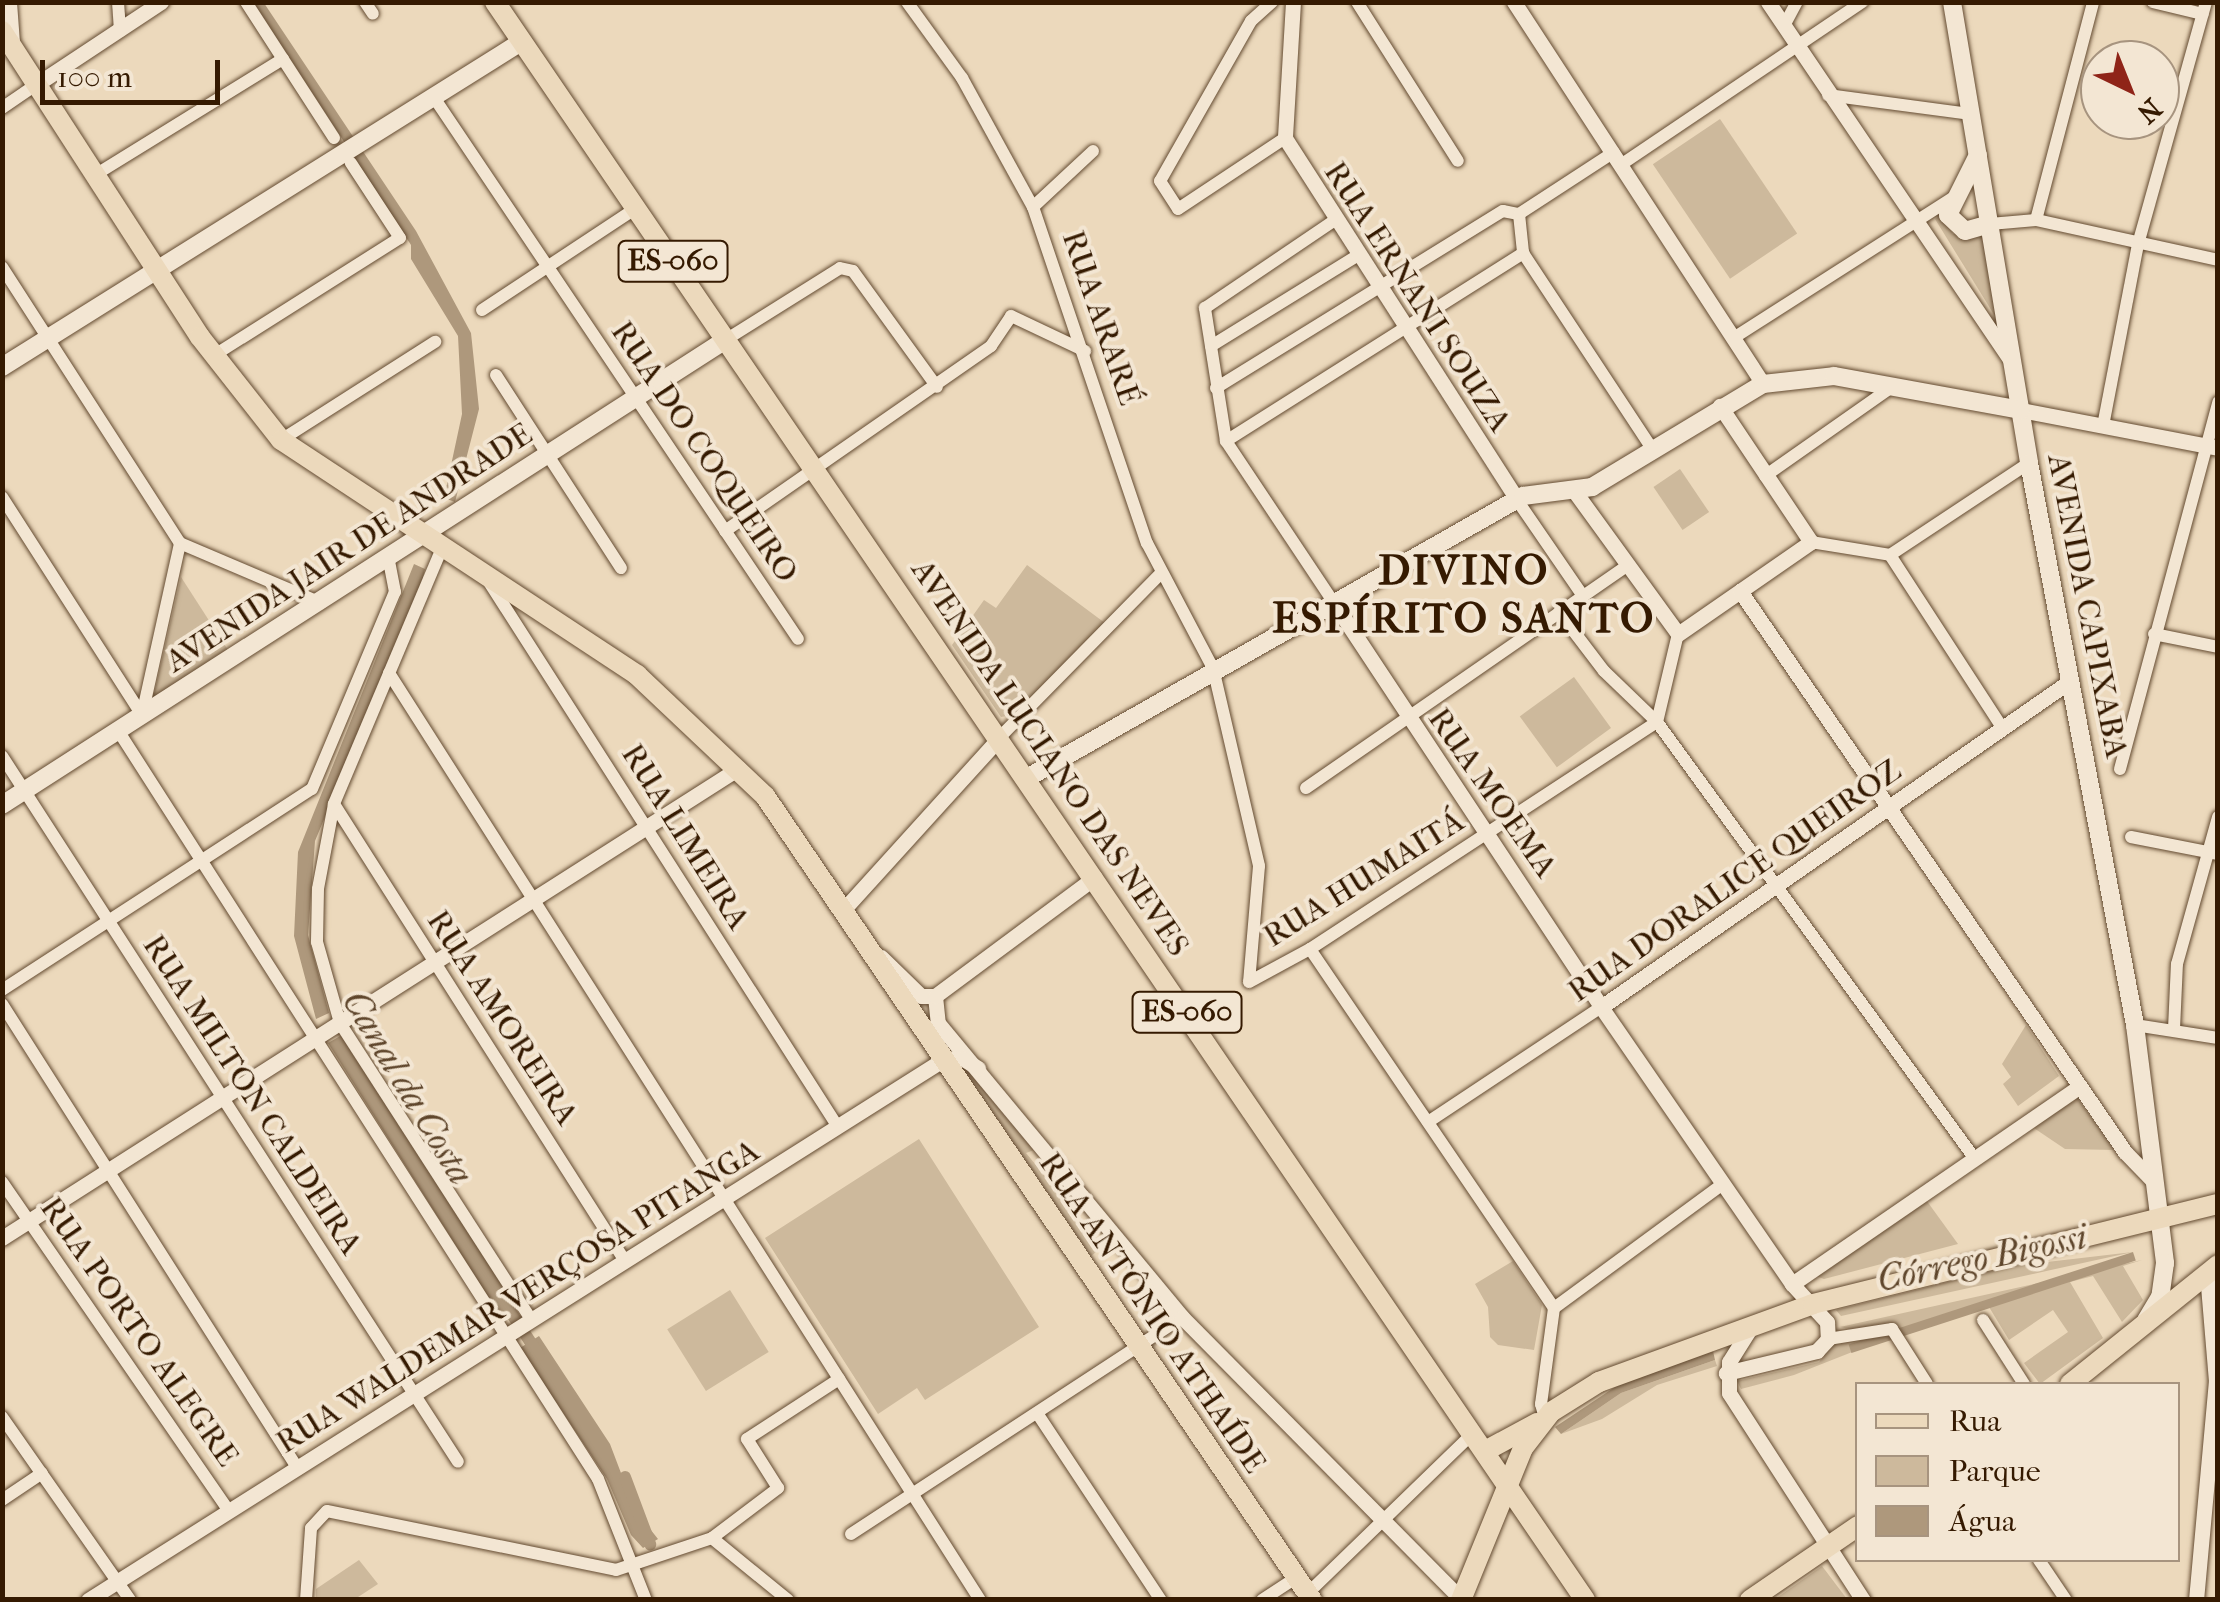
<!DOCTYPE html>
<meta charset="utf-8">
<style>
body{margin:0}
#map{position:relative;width:2220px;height:1602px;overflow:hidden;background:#ecd9bc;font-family:"IM FELL French Canon",serif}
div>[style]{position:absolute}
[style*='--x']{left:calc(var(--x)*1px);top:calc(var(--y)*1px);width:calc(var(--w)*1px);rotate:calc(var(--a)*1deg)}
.green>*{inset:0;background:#cdb99c;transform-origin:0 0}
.water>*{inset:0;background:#ae987c;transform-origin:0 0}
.canal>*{height:12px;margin:-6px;padding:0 6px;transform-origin:6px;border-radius:6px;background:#ae987c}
.roads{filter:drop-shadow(0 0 2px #634a30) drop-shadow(0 0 2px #634a30)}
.minor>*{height:12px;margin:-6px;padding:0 6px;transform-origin:6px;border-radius:6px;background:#f3e6d3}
.tertiary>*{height:15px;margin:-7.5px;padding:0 7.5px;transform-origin:7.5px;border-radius:7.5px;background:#f3e6d3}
.secondary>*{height:18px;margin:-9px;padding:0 9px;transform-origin:9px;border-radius:9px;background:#f3e6d3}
.primary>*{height:20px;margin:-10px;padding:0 10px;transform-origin:10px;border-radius:10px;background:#ecd9bc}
span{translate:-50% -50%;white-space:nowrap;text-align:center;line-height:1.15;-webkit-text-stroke:8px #f3e6d3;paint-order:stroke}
.shield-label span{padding:2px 8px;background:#f3e6d3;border:2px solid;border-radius:8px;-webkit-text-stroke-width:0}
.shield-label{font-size:30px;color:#351a01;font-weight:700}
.street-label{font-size:32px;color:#351a01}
.water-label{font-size:35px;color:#5f462c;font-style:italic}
.district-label{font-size:42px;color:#351a01;font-weight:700;letter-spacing:2.5px}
.frame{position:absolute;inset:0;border:5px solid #351a01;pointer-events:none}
.legend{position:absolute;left:1855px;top:1382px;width:325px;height:180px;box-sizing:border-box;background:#f3e6d3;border:2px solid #a7947f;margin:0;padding:12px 18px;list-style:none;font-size:30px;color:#351a01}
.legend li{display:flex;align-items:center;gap:20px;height:50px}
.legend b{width:50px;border:2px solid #a7947f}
.north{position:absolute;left:2080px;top:40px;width:100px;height:100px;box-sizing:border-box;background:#f3e6d3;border:2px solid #a7947f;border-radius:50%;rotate:137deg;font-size:28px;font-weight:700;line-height:40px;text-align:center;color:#351a01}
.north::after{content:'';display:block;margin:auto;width:35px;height:45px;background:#8f2418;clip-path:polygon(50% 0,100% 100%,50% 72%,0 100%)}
.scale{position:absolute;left:40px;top:60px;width:180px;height:45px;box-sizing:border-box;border:5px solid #351a01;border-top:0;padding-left:12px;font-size:30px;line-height:35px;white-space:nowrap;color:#351a01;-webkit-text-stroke:8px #f3e6d3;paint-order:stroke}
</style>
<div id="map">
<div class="green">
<div style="left:1720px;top:119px;width:138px;height:81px;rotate:56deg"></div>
<div style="clip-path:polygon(1940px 216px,1953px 234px,1986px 235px,1998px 321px,1935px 219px)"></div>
<div style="left:1680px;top:469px;width:52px;height:32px;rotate:56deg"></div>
<div style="clip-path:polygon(1027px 565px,1105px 623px,1013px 715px,1001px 717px,952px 645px,984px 600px,996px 608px)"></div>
<div style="clip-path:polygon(181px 577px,228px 650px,153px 698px)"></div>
<div style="left:1574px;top:677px;width:63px;height:67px;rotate:54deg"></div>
<div style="clip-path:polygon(2026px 1025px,2059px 1076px,2018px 1106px,2003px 1084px,2011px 1077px,2002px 1064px)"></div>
<div style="clip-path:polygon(959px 1068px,971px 1073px,1034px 1150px,1026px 1153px,1103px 1246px,1090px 1257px)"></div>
<div style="clip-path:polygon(2075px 1095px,2115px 1150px,2065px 1149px,2031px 1126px)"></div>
<div style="clip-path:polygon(919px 1139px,1039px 1327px,925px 1400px,917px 1388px,878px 1414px,765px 1238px)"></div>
<div style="clip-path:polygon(1924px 1197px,1958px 1244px,1824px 1279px,1813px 1275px)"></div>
<div style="clip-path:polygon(2133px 1252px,1841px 1316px,1836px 1310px,2012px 1266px)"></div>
<div style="clip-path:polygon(2142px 1260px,2123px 1266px,2143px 1300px,2122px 1322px,2093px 1276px,2070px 1282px,2103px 1338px,2040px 1384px,2024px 1363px,2068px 1332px,2053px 1310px,2009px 1340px,1989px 1307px,1886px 1337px,1840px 1327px)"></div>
<div style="clip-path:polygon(1513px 1261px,1542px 1305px,1534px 1350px,1498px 1345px,1490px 1337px,1488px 1307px,1475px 1284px)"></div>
<div style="left:730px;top:1290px;width:73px;height:74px;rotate:58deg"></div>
<div style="clip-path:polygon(1844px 1333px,1880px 1341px,1794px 1375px,1741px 1389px,1737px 1381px,1819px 1362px)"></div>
<div style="clip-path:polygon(1715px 1360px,1717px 1366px,1657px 1385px,1602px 1419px,1561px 1434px,1621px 1393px)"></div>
<div style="clip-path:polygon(359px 1560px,378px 1584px,355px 1599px,316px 1599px,316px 1589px)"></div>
<div style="clip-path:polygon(1822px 1566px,1847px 1599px,1775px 1599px)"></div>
</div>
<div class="water">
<div style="clip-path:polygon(254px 3px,264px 3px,416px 231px,471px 333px,479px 409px,455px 502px,444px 498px,462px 414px,458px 336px,411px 259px,411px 245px)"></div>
<div style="clip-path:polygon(414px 564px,425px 569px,421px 586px,315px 841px,308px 935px,329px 1013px,316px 1019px,294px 936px,298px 852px)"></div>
<div style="clip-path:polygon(342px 1035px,518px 1308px,504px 1322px,328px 1043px)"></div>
<div style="left:2133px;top:1252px;width:9px;height:299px;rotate:72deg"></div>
<div style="clip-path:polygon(539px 1336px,610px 1444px,635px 1510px,658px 1539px,643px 1548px,631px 1535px,607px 1479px,520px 1348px)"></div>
<div style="clip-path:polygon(1713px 1351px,1715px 1360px,1621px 1393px,1561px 1434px,1555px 1427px,1618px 1385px)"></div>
</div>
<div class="canal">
<div style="--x:506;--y:1305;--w:60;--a:56.6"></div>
<div style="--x:625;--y:1477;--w:72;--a:69.5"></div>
</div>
<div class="roads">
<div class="minor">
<div style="--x:118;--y:2;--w:29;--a:86"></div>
<div style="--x:246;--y:2;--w:162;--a:57.1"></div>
<div style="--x:365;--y:2;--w:14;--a:56"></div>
<div style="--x:907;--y:2;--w:94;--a:54.1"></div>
<div style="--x:962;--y:78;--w:147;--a:61.2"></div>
<div style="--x:1033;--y:207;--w:355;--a:71.3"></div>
<div style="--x:1147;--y:543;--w:141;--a:62.2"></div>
<div style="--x:1213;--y:668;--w:203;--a:76.9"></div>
<div style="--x:1259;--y:866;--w:116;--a:94.9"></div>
<div style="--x:1272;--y:2;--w:28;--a:138"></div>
<div style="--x:1251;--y:21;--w:184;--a:119.6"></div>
<div style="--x:1160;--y:181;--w:33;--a:57"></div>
<div style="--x:1178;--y:209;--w:128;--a:-33.6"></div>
<div style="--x:1357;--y:2;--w:188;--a:57.6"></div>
<div style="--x:2153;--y:2;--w:51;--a:13.5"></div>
<div style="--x:1784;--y:26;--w:27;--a:-62"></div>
<div style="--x:1828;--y:95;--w:144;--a:7.6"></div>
<div style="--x:433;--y:96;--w:654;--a:56.09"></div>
<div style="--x:2;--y:108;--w:42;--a:-34.4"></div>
<div style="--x:1622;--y:164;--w:290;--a:-34"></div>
<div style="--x:95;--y:175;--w:221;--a:-31.7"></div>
<div style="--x:1033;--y:207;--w:82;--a:-43"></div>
<div style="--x:1519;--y:214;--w:39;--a:84"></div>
<div style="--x:1523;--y:253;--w:236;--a:56.6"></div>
<div style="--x:2036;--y:220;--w:225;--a:-75.3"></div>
<div style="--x:1990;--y:224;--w:46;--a:-5"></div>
<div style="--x:2036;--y:220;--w:186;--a:12.4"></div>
<div style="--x:2;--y:267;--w:328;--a:57.2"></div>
<div style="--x:180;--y:543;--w:153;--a:23.1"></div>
<div style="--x:482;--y:310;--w:185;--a:-33.5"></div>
<div style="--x:1735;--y:337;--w:260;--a:-32.6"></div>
<div style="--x:727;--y:339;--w:133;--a:-32.1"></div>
<div style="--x:840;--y:268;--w:13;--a:13"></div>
<div style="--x:853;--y:271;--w:143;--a:54.1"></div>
<div style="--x:1211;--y:346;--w:172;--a:-31.7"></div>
<div style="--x:213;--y:356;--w:221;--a:-32.3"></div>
<div style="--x:400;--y:238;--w:90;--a:-123.2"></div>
<div style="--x:496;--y:375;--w:230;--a:57.1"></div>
<div style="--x:1216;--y:388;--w:337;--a:-31.7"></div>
<div style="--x:1503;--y:211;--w:16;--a:11"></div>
<div style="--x:1519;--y:214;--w:113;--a:-33.1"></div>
<div style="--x:2103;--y:426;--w:185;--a:-79.1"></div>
<div style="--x:2138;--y:244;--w:251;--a:-74.3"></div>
<div style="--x:281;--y:440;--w:183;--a:-32.5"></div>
<div style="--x:1226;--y:441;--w:352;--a:-32.3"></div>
<div style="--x:1765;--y:476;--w:156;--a:-35.1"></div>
<div style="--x:2;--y:497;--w:259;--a:57.3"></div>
<div style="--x:1517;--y:500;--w:116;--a:55.5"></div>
<div style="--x:725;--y:531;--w:324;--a:-34.8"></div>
<div style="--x:991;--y:346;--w:36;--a:-56"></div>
<div style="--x:1011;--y:316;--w:82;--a:25.3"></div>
<div style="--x:1811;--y:542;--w:80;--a:9.3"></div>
<div style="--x:1890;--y:555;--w:207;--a:57"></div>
<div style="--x:442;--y:548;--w:278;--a:112.9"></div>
<div style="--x:334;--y:804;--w:86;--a:100.7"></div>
<div style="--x:318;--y:889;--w:53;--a:91.1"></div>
<div style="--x:317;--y:942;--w:84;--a:74.1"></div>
<div style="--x:340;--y:1023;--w:351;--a:57.2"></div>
<div style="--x:1890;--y:555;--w:167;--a:-33.5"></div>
<div style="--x:489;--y:582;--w:647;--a:57.37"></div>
<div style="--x:1334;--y:603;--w:195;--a:-123.7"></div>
<div style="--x:1226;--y:441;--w:135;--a:-99"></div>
<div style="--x:1205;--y:308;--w:157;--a:-34.1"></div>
<div style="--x:1559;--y:612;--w:74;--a:52.7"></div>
<div style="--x:1604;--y:671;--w:74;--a:43.9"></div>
<div style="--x:1657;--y:722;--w:540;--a:53.96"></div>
<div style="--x:2154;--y:634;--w:65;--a:11.5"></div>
<div style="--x:389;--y:673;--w:1099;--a:57.48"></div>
<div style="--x:142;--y:715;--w:176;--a:-77.5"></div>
<div style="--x:1657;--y:722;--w:90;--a:-76.6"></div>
<div style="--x:119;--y:732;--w:887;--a:57.33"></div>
<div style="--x:598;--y:1479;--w:130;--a:68.4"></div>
<div style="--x:999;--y:738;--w:231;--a:-45.5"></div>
<div style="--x:2;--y:756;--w:840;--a:57.14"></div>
<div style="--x:2120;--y:769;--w:380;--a:-75"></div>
<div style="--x:1306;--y:788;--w:392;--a:-34.7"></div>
<div style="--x:334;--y:804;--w:542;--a:57.51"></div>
<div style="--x:2131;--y:837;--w:89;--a:11.1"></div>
<div style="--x:1310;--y:949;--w:434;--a:55.8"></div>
<div style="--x:1554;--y:1308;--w:97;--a:97.7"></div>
<div style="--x:1541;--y:1404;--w:15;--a:74"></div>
<div style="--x:1249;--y:982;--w:69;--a:-28.4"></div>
<div style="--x:1310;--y:949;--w:415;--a:-33.2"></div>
<div style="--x:2;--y:990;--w:369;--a:-33"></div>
<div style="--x:312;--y:789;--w:214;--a:-67.2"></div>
<div style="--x:395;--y:592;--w:33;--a:-101"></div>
<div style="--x:2;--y:1004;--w:551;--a:57.52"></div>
<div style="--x:2135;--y:1025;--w:84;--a:8.9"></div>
<div style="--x:2174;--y:1029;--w:65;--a:-87.4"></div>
<div style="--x:2177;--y:964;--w:153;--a:-74.4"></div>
<div style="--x:1428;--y:1122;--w:208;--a:-33.6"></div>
<div style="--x:2;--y:1182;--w:401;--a:55.4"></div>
<div style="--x:1554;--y:1308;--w:210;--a:-36.3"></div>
<div style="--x:1983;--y:1320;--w:76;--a:57.4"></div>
<div style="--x:1828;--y:1339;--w:65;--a:-8.9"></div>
<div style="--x:1892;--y:1329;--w:65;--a:57.5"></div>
<div style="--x:1039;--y:1416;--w:221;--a:56.5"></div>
<div style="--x:2;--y:1417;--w:223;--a:55"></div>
<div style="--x:2;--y:1500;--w:48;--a:-34"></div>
<div style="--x:851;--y:1534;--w:396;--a:-33.2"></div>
<div style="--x:712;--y:1538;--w:83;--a:-37.1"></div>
<div style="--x:778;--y:1488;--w:58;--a:-122.3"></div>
<div style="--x:747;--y:1439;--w:110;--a:-33.1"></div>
<div style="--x:2039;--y:1560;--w:48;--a:56"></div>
<div style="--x:1308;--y:1593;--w:230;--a:-44.1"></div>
<div style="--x:306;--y:1600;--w:72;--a:-86"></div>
<div style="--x:311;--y:1528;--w:23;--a:-47"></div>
<div style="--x:327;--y:1511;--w:295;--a:11.5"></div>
<div style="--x:616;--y:1570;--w:101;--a:-18.4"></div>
<div style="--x:712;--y:1538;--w:98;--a:39.2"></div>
<div style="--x:1262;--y:1600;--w:42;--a:-33.3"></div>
</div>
<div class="tertiary">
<div style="--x:9;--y:2;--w:41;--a:85.8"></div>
<div style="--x:1293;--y:2;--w:136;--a:93.4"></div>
<div style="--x:1285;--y:138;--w:430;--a:57.3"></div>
<div style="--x:1514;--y:2;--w:456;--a:56.9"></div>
<div style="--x:1768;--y:2;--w:431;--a:55.9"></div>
<div style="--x:37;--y:84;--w:149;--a:-33.5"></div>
<div style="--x:2021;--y:410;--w:201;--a:10.9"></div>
<div style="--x:1575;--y:492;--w:175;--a:54"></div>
<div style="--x:1678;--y:634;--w:162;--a:-34.7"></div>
<div style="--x:1811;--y:542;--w:164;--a:-123.8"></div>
<div style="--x:1740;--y:591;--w:680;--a:55.54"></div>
<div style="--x:2125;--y:1152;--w:43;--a:45.9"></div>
<div style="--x:1334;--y:603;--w:484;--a:56.5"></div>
<div style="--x:1601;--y:1007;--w:336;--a:55.4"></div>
<div style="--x:1792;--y:1284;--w:52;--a:47.4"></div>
<div style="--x:1827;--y:1322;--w:17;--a:87"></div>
<div style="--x:1828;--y:1339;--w:16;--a:133"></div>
<div style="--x:1817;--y:1351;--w:94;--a:166.4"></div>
<div style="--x:845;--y:908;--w:229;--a:-47.8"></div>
<div style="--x:881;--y:957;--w:56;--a:44.3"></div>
<div style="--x:921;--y:996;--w:14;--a:0"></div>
<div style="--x:935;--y:996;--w:27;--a:84"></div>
<div style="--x:938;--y:1023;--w:382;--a:50.3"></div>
<div style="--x:1182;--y:1317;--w:398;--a:45.3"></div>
<div style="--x:935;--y:996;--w:199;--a:-36.6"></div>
<div style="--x:1601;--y:1007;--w:571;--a:-34.8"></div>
<div style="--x:2;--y:1238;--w:874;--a:-32.53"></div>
<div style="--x:1792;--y:1284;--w:349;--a:-34.5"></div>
<div style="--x:1751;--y:1327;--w:41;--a:122.2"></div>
<div style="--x:1729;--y:1362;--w:31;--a:90"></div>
<div style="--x:1729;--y:1393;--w:247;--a:57.1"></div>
<div style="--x:88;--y:1600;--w:1013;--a:-32.29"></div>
<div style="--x:944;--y:1059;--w:18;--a:-3"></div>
<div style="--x:962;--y:1058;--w:19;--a:32"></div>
<div style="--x:2196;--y:1600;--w:220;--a:-84.8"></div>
<div style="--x:2216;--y:1381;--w:108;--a:-94.8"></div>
</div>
<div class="secondary">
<div style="--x:1952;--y:2;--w:467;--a:80.5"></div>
<div style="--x:2029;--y:463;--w:572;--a:79.32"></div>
<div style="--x:2135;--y:1025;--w:240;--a:82.8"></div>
<div style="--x:2165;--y:1263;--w:34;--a:98"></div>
<div style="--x:2160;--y:1297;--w:27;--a:121"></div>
<div style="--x:1978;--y:155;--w:67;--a:116.6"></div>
<div style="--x:1948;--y:215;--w:23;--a:43"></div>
<div style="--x:1965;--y:231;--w:26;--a:-16"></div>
<div style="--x:2;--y:367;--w:612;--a:-32.05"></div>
<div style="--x:1027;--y:778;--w:571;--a:-29.62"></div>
<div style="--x:1523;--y:496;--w:70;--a:-7.4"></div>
<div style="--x:1592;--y:487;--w:200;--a:-31.1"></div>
<div style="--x:1763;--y:384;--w:71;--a:-6.4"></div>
<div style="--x:1834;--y:376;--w:190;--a:10.3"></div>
<div style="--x:2;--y:805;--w:862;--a:-32.73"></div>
</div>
<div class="primary">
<div style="--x:495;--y:2;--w:1934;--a:55.7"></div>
<div style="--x:2;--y:31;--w:364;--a:57.1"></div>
<div style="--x:200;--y:337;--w:131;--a:51.8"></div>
<div style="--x:281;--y:440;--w:427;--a:33.4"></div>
<div style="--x:637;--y:675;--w:176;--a:43.4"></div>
<div style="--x:765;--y:796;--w:972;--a:55.77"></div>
<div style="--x:2070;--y:1384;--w:190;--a:-38.8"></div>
<div style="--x:1485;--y:1451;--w:59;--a:-28.3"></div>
<div style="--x:1461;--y:1600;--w:164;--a:-67.8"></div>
<div style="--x:1523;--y:1448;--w:46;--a:-52.1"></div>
<div style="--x:1551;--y:1412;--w:57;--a:-32"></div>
<div style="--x:1599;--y:1382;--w:228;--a:-20"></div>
<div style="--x:1813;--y:1304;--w:417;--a:-13.9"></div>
<div style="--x:1750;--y:1600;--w:131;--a:-34.4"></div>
</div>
</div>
<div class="shield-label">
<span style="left:673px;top:261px">ES-060</span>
<span style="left:1187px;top:1012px">ES-060</span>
</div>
<div class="street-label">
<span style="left:1417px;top:297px;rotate:57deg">RUA ERNANI SOUZA</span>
<span style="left:1101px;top:318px;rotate:71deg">RUA ARARÉ</span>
<span style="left:704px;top:452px;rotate:56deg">RUA DO COQUEIRO</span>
<span style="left:349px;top:548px;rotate:-33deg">AVENIDA JAIR DE ANDRADE</span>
<span style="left:2087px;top:606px;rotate:79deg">AVENIDA CAPIXABA</span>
<span style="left:1050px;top:758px;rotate:56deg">AVENIDA LUCIANO DAS NEVES</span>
<span style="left:1492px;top:793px;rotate:55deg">RUA MOEMA</span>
<span style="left:685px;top:837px;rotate:58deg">RUA LIMEIRA</span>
<span style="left:1364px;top:879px;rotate:-32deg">RUA HUMAITÁ</span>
<span style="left:1735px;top:881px;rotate:-35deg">RUA DORALICE QUEIROZ</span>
<span style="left:502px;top:1018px;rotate:57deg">RUA AMOREIRA</span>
<span style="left:252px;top:1095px;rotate:57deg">RUA MILTON CALDEIRA</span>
<span style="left:518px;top:1297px;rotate:-32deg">RUA WALDEMAR VERÇOSA PITANGA</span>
<span style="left:1152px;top:1313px;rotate:56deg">RUA ANTÔNIO ATHAÍDE</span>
<span style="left:139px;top:1332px;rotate:55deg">RUA PORTO ALEGRE</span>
</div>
<div class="water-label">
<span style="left:407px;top:1088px;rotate:59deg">Canal da Costa</span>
<span style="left:1982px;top:1259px;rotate:-12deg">Córrego Bigossi</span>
</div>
<div class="district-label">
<span style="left:1464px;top:595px">DIVINO<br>ESPÍRITO SANTO</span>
</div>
<div class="frame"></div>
<ul class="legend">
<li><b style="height:12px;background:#ecd9bc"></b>Rua</li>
<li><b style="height:28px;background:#cdb99c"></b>Parque</li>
<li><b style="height:28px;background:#ae987c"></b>Água</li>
</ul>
<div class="north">N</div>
<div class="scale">100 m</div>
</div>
